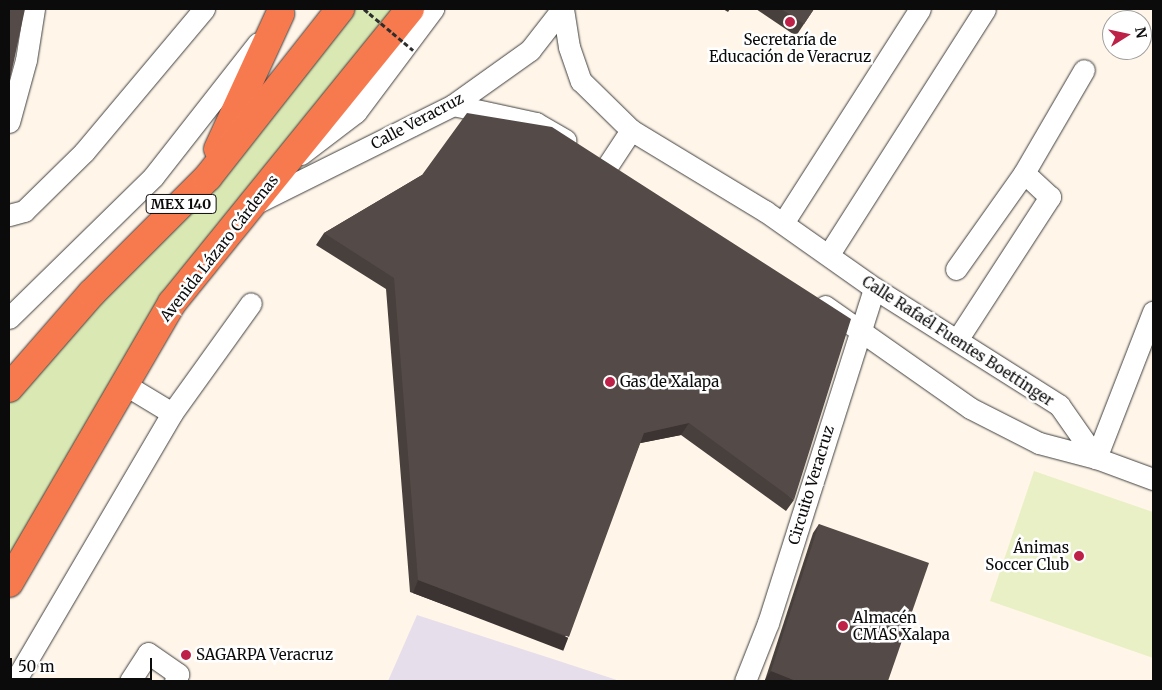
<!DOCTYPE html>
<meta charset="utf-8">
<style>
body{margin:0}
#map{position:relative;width:1162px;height:690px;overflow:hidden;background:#fff6e9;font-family:Merriweather,serif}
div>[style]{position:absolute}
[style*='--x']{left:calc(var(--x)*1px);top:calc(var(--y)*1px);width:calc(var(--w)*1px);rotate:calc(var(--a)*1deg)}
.industrial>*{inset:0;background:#e7deeb}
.green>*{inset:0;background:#dae9b3}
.pitch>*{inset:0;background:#eaf0c5}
.roads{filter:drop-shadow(0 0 1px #3e3e3e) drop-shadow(0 0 1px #3e3e3e)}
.minor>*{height:21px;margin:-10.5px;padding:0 10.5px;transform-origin:10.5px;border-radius:10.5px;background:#fff}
.highway>*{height:28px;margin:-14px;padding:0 14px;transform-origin:14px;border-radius:14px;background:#f77a4f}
.path-bridge>*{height:3px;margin-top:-1.5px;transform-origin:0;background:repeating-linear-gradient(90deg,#2d2d2d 0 5px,transparent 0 7.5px)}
.wall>*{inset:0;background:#48403d}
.shaded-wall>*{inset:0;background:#3b3432;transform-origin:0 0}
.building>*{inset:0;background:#544a47}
.dots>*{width:14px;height:14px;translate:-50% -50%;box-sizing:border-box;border:2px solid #fff;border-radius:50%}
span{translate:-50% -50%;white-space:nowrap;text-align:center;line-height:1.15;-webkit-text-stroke:5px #fff;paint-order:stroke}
.shield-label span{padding:1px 4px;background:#fff;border:1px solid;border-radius:4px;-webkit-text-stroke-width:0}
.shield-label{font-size:14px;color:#0b0b0b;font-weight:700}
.poi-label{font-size:15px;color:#0b0b0b}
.left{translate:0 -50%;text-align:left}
.right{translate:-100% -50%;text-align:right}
.street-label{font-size:15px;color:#0b0b0b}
.frame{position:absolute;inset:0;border:10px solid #0b0b0b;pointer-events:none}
.north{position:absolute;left:1102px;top:10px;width:50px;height:50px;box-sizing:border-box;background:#fff;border:1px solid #9d9d9d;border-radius:50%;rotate:80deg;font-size:14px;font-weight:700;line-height:20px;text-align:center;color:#0b0b0b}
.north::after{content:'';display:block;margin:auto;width:18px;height:22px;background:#bd2148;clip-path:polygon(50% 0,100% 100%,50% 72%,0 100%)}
.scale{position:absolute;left:10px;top:658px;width:142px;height:22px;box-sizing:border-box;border:2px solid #0b0b0b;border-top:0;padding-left:6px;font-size:15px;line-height:18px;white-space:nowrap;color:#0b0b0b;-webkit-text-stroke:4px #fff;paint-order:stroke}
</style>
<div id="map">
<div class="industrial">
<div style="clip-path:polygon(417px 615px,559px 661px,620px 681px,388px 681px)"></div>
</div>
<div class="green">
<div style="clip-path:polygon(351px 9px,396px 9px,250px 198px,9px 570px,9px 402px,42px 358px)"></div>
</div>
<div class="pitch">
<div style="clip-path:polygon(1034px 471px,1153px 512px,1153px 658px,990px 601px)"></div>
</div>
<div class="roads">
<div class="minor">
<div style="--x:563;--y:9;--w:38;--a:81"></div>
<div style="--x:569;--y:47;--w:36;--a:71"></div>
<div style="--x:581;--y:81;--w:70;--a:44.4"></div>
<div style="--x:631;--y:130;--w:157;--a:31.2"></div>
<div style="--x:765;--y:211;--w:133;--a:35.2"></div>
<div style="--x:874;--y:288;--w:219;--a:32.3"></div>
<div style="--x:1059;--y:405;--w:65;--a:55.1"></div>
<div style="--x:453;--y:105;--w:85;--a:12.2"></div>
<div style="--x:536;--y:123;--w:34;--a:30"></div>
<div style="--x:9;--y:122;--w:64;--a:-74.7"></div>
<div style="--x:26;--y:60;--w:52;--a:-81.1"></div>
<div style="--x:301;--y:154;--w:69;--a:-37.4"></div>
<div style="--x:356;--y:112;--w:129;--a:-53.2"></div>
<div style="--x:608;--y:165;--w:42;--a:-56.7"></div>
<div style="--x:256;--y:203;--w:220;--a:-26.4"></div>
<div style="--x:453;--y:105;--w:95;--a:-35.5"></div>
<div style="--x:530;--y:50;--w:52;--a:-52"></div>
<div style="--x:9;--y:215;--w:16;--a:-15"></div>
<div style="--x:24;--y:211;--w:84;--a:-44.5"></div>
<div style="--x:84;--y:152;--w:187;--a:-50"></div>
<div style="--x:783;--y:223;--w:254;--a:-57.4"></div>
<div style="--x:829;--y:254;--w:290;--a:-57.5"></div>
<div style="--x:956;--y:269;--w:118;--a:-54.7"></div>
<div style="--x:825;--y:306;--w:177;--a:35.1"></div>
<div style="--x:970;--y:408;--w:77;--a:26.9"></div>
<div style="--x:1039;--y:443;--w:59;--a:14.7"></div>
<div style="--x:1096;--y:458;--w:61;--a:20.2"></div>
<div style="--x:9;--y:318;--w:202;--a:-44.4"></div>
<div style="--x:153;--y:177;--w:170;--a:-51.9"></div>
<div style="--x:957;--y:340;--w:171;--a:-57"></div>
<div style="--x:1050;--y:197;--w:35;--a:-137"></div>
<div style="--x:1024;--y:173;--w:119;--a:-59.8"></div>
<div style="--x:124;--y:384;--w:56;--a:31.1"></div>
<div style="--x:1096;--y:458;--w:157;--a:-68.7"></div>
<div style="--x:15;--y:681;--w:311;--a:-59.6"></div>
<div style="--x:172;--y:413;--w:135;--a:-54.3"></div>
<div style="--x:130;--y:681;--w:33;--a:-57"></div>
<div style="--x:148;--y:653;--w:37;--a:35"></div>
<div style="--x:178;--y:674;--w:8;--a:113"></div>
<div style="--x:745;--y:681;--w:62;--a:-68.4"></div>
<div style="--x:768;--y:623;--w:351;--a:-72.4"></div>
</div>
<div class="highway">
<div style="--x:218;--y:149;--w:149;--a:-65.3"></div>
<div style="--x:9;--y:388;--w:126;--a:-48.9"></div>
<div style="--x:92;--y:293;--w:164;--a:-45"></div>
<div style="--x:208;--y:177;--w:214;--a:-51.8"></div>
<div style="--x:9;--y:583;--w:324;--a:-59.8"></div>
<div style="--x:172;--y:303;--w:378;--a:-51"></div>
</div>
</div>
<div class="path-bridge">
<div style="--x:364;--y:9;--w:64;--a:39.9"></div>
</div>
<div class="wall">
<div style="clip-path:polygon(723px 9px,730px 9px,728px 12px)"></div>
<div style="clip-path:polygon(756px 9px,814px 9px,796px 36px)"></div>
<div style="clip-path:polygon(422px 175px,794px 500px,786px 511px,681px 435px,640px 443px,561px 648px,410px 592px,386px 289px,316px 245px,324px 233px)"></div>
<div style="clip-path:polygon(819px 524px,888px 681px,767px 681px,765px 680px,813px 533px)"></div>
</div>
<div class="shaded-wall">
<div style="clip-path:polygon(689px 423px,681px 435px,636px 444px,644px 433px)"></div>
<div style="left:418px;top:580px;width:161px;height:14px;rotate:21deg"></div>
<div style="clip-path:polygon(771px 671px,796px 681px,767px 681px,765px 680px)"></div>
</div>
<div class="building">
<div style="clip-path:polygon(9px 9px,25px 9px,9px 84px)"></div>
<div style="clip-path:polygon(781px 9px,814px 9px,804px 24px)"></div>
<div style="clip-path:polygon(467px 113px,552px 127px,851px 319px,794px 500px,689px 423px,644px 433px,569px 637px,418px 580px,394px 278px,324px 233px,422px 175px)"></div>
<div style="clip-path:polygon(819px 524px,929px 563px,888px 681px,796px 681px,771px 671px)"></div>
</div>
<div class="dots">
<div style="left:790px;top:22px;background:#bd2148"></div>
<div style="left:610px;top:382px;background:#bd2148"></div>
<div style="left:1079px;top:556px;background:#bd2148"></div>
<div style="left:843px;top:626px;background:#bd2148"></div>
<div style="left:186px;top:655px;background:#bd2148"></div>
</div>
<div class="shield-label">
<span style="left:181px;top:204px">MEX 140</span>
</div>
<div class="poi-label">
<span style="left:790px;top:48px">Secretaría de<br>Educación de Veracruz</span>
<span class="left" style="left:620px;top:382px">Gas de Xalapa</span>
<span class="right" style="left:1069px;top:556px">Ánimas<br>Soccer Club</span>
<span class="left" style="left:853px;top:626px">Almacén<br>CMAS Xalapa</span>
<span class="left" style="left:196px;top:655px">SAGARPA Veracruz</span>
</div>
<div class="street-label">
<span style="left:417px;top:121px;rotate:-28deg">Calle Veracruz</span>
<span style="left:219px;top:248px;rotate:-52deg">Avenida Lázaro Cárdenas</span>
<span style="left:958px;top:341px;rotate:33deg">Calle Rafaél Fuentes Boettinger</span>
<span style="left:811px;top:485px;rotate:-73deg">Circuito Veracruz</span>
</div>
<div class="frame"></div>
<div class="north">N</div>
<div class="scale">50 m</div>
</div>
